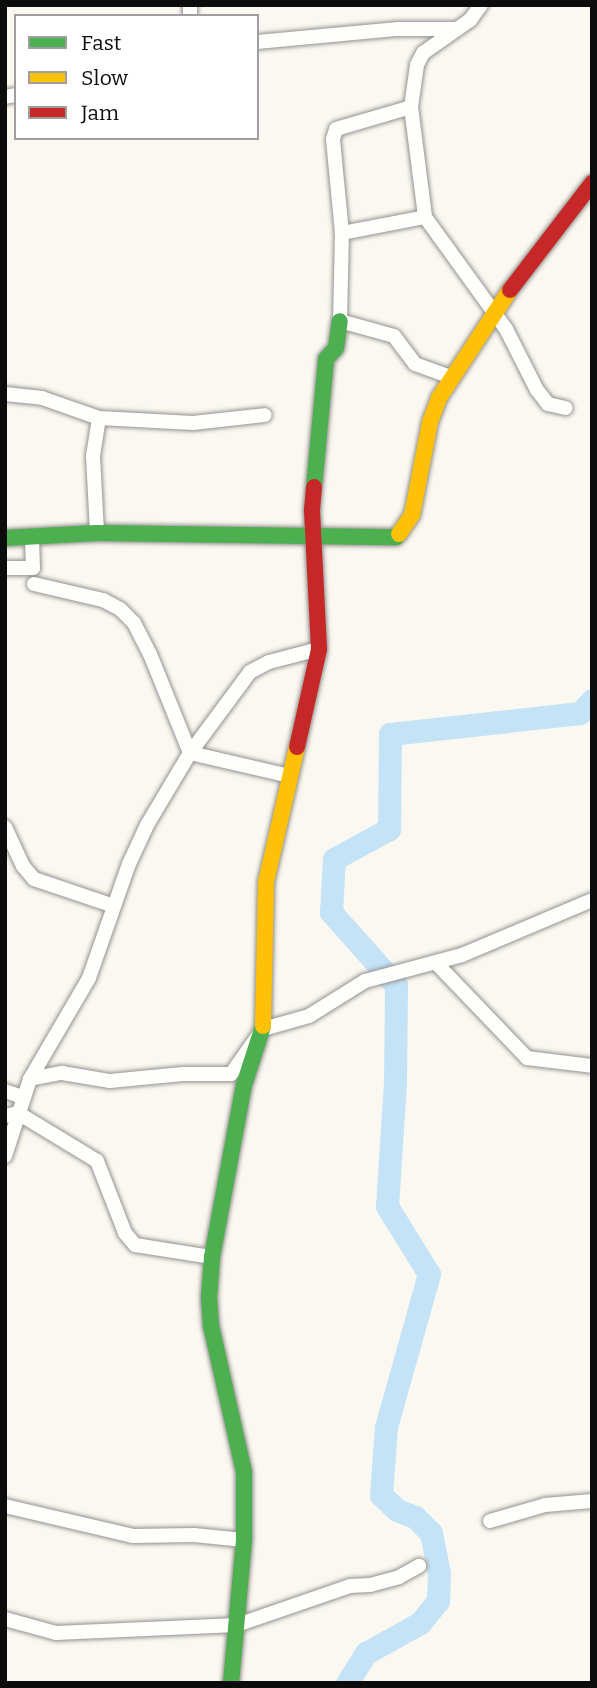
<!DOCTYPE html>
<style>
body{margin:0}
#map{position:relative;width:597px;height:1688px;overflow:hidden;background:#faf8f0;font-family:Bitter,serif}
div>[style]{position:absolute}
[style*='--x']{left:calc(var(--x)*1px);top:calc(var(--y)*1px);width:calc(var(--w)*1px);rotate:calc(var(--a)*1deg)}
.river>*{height:23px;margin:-11.5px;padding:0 11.5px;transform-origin:11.5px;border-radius:11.5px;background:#c4e3f6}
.roads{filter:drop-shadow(0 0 2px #93928f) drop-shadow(0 0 2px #93928f)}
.street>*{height:14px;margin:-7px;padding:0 7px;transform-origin:7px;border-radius:7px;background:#fefefd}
.fast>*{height:16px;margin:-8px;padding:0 8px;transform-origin:8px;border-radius:8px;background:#4caf50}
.slow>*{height:16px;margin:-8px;padding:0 8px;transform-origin:8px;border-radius:8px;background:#ffc107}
.jam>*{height:16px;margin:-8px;padding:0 8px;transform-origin:8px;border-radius:8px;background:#c62828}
span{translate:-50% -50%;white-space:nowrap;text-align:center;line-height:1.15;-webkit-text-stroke:7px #fff;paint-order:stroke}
.frame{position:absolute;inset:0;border:7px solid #0c0c0c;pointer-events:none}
.legend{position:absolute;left:14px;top:14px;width:245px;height:126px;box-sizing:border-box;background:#fff;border:2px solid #9e9e9e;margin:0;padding:9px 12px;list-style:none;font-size:21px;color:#0c0c0c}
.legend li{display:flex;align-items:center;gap:14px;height:35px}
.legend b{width:35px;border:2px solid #9e9e9e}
</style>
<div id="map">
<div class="river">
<div style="--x:347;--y:1683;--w:36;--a:-58"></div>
<div style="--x:366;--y:1653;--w:62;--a:-29.1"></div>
<div style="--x:420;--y:1623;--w:28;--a:-51"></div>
<div style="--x:438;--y:1601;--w:28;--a:-88"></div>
<div style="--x:439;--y:1573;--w:41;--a:-101.3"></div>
<div style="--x:431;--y:1533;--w:23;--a:-135"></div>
<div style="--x:415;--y:1517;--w:19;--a:-159"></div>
<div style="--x:397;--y:1510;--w:22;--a:-137"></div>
<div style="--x:381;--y:1495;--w:68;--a:-85.8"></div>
<div style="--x:386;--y:1427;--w:159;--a:-74.3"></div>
<div style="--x:429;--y:1274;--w:80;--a:-121.7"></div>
<div style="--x:387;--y:1206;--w:123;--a:-86.3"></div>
<div style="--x:395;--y:1083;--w:98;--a:-89.4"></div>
<div style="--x:396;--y:985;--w:98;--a:-131.7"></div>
<div style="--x:331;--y:912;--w:53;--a:-86.8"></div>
<div style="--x:334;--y:859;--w:63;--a:-28.6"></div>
<div style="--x:389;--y:829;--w:95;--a:-89.4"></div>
<div style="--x:390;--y:734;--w:191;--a:-6.3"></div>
<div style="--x:580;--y:713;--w:18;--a:-47"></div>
</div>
<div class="roads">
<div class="street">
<div style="--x:190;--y:5;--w:11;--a:90"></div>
<div style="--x:481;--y:5;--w:19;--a:126"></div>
<div style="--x:470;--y:20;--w:57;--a:144.9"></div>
<div style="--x:423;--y:53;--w:13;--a:117"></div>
<div style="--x:417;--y:65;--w:42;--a:98.1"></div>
<div style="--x:411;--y:107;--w:111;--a:82.7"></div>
<div style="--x:425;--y:217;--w:138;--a:54.1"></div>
<div style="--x:506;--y:329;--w:68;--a:63.1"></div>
<div style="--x:537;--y:390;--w:18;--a:52"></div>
<div style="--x:548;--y:404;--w:18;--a:13"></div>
<div style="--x:257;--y:42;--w:142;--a:-5.3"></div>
<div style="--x:398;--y:29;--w:59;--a:0"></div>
<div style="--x:5;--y:97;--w:11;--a:-10"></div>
<div style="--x:425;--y:217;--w:85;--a:169.1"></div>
<div style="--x:342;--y:233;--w:88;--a:91.3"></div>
<div style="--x:340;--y:321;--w:56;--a:15.5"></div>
<div style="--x:394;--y:336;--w:35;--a:53"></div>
<div style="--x:415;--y:364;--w:38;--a:20"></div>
<div style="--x:342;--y:233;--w:94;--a:-95.5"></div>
<div style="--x:333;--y:139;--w:10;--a:-73"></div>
<div style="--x:336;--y:129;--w:78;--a:-16.3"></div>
<div style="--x:5;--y:394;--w:37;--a:6"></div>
<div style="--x:42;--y:398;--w:60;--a:19.3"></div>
<div style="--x:99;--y:418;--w:38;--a:99"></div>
<div style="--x:93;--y:456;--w:77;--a:87"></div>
<div style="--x:99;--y:418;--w:94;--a:3"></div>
<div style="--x:193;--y:423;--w:72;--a:-6.3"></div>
<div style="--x:5;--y:568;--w:28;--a:0"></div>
<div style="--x:33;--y:568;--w:30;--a:-92"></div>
<div style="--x:34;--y:584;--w:71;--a:13.1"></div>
<div style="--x:103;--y:600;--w:19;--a:28"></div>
<div style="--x:120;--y:609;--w:20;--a:45"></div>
<div style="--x:134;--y:623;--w:35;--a:63"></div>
<div style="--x:150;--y:654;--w:107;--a:68"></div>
<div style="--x:190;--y:753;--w:103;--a:13"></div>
<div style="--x:5;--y:827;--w:43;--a:65.2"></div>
<div style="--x:23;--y:866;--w:17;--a:50"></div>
<div style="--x:34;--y:879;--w:84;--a:18.6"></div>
<div style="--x:436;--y:963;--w:132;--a:46.2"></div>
<div style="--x:527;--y:1058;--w:65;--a:7"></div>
<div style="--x:30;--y:1079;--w:33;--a:-11"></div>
<div style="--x:62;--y:1073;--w:49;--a:9.5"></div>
<div style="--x:110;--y:1081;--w:73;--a:-5.5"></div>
<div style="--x:183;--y:1074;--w:48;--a:0"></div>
<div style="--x:231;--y:1074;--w:55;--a:-54.6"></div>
<div style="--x:263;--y:1029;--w:48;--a:-15.8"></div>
<div style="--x:309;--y:1016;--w:66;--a:-32"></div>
<div style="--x:365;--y:981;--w:100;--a:-15"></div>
<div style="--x:462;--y:955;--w:141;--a:-22.9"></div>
<div style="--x:5;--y:1091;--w:18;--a:19"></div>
<div style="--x:5;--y:1116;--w:13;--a:-13"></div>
<div style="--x:18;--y:1113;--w:92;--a:31.3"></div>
<div style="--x:97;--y:1161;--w:77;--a:68.7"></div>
<div style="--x:125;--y:1233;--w:16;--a:50"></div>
<div style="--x:135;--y:1245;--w:78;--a:8.9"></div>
<div style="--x:5;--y:1156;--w:81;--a:-72"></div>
<div style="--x:30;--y:1079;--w:117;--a:-59.7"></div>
<div style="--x:89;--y:978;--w:121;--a:-70.7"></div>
<div style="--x:129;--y:864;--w:43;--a:-65.2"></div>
<div style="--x:147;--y:825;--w:84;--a:-59.2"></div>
<div style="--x:190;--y:753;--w:101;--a:-53.5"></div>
<div style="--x:250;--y:672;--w:21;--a:-28"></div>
<div style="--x:269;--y:662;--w:52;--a:-14.6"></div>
<div style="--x:5;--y:1506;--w:131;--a:13.2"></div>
<div style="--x:133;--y:1536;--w:61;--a:-0.9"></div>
<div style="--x:194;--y:1535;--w:50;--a:5.7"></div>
<div style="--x:490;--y:1521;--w:57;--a:-16.2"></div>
<div style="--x:545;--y:1505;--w:47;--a:-4.9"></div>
<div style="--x:5;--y:1619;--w:53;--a:15.4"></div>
<div style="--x:56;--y:1633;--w:181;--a:-2.5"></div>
<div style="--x:237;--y:1625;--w:120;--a:-19"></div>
<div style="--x:350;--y:1586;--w:20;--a:-3"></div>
<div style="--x:370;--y:1585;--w:30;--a:-15"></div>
<div style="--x:399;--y:1577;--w:23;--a:-29"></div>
</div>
<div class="fast">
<div style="--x:314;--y:487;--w:129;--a:-84.6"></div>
<div style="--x:326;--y:359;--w:15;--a:-48"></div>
<div style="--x:336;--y:348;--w:27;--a:-82"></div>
<div style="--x:5;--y:538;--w:92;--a:-3.1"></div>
<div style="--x:97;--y:533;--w:299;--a:0.8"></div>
<div style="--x:396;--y:537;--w:4;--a:-45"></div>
<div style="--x:231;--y:1683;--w:144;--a:-84.8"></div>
<div style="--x:244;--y:1540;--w:68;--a:-90"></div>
<div style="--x:244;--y:1472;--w:150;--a:-102.7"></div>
<div style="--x:211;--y:1326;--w:28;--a:-94"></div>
<div style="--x:209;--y:1298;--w:41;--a:-85.8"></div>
<div style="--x:212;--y:1257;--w:175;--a:-79.5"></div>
<div style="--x:244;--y:1085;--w:62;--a:-72.1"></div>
</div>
<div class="slow">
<div style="--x:399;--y:534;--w:23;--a:-56"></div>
<div style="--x:412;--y:515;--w:95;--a:-79"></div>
<div style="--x:430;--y:422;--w:26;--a:-69"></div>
<div style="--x:439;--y:398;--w:129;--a:-56.7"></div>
<div style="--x:263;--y:1026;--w:144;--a:-88.8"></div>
<div style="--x:266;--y:882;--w:139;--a:-77.1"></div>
</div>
<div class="jam">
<div style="--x:510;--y:290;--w:135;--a:-52.5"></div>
<div style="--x:297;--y:747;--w:100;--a:-77.3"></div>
<div style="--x:319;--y:649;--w:139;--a:-92.9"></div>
<div style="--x:312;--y:510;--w:23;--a:-85"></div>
</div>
</div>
<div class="frame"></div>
<ul class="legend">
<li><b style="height:9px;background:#4caf50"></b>Fast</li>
<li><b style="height:9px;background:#ffc107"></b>Slow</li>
<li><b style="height:9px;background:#c62828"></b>Jam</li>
</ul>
</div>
